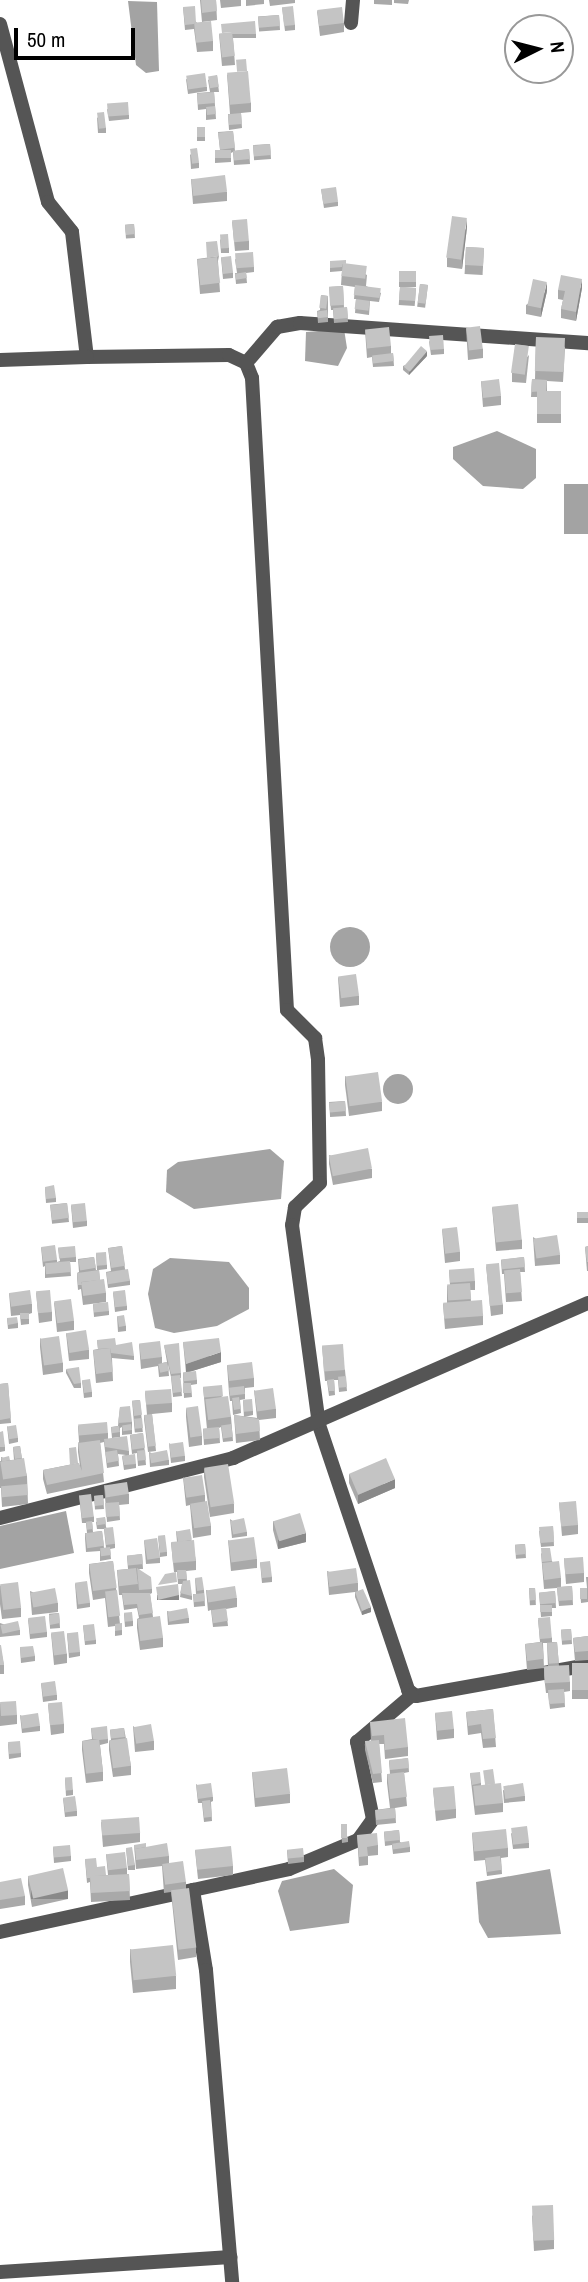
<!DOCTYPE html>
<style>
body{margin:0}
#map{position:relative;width:588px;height:2282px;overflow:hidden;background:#fff;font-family:"Archivo Narrow",sans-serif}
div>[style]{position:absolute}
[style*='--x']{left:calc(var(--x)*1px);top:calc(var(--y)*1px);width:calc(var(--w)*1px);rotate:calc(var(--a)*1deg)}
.water>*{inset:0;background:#a3a3a3;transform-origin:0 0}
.round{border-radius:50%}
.minor>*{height:14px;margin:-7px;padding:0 7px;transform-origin:7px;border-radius:7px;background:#555}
.wall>*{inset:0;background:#a9a9a9;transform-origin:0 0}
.shaded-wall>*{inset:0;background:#898989;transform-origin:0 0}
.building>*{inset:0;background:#c4c4c4;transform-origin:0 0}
span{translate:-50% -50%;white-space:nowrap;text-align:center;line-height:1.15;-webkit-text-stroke:6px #fff;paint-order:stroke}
.north{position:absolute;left:504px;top:14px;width:70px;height:70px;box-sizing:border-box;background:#fff;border:2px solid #999;border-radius:50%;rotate:84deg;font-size:19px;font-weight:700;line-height:28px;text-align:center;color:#000}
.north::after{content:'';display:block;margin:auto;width:24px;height:32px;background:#000;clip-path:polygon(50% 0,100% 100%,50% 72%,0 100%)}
.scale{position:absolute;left:14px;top:28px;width:121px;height:32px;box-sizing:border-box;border:4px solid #000;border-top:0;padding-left:9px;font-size:21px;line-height:24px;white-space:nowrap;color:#000;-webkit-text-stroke:5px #fff;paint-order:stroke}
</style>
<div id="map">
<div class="water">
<div style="clip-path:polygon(128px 1px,157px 2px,159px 71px,146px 73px,136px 65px)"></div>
<div style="clip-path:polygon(344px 329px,347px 348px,338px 366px,305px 361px,306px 332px)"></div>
<div style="clip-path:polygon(497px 431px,536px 449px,536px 478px,523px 489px,483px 486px,453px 459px,453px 447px)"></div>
<div style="left:588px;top:484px;width:50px;height:24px;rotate:90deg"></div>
<div class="round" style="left:330px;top:927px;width:40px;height:40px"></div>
<div class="round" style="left:383px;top:1074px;width:30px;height:30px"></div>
<div style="clip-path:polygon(270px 1149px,284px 1161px,281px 1199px,194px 1209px,166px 1192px,167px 1170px,178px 1162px)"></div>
<div style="clip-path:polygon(170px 1258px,229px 1262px,249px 1288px,249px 1309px,217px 1326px,174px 1333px,155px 1328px,148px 1294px,153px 1269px)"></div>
<div style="clip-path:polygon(66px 1511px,74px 1553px,0 1569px,0 1526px)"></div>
<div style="clip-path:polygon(334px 1869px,353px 1885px,349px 1923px,290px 1931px,278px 1891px,282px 1881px)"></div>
<div style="clip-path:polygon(550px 1869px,561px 1934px,488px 1938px,479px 1922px,476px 1882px)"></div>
</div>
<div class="minor">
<div style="--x:351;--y:23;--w:23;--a:-85"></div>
<div style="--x:0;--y:24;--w:184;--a:74.9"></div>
<div style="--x:48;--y:202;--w:38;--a:51"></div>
<div style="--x:72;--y:232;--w:126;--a:83.2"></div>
<div style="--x:87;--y:357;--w:142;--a:-0.8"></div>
<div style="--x:229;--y:355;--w:19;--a:25"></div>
<div style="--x:246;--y:363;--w:16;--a:68"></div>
<div style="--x:252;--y:378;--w:633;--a:86.83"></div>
<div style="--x:287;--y:1010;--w:40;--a:45"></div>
<div style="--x:315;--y:1038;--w:22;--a:82"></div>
<div style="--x:318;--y:1060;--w:123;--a:89.1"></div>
<div style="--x:320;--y:1183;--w:35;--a:136"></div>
<div style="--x:295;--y:1207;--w:18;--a:99"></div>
<div style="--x:292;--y:1225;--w:202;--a:82.3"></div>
<div style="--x:319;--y:1425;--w:280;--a:71.4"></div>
<div style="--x:408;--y:1690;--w:10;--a:37"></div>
<div style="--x:416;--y:1696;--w:175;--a:-10.2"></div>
<div style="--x:0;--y:360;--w:87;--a:-2"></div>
<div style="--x:246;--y:363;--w:48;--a:-49.3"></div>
<div style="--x:277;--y:327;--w:23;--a:-10"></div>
<div style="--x:300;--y:323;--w:289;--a:4"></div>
<div style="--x:0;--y:1518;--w:241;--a:-14.4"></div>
<div style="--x:233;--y:1458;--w:387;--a:-23.6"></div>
<div style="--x:193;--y:1890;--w:98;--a:-12.3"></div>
<div style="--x:289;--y:1869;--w:75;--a:-22.8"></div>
<div style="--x:358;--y:1840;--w:26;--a:-54"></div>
<div style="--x:373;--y:1819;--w:79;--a:-101.7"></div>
<div style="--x:357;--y:1742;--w:72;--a:-40.5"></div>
<div style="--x:0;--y:1932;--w:198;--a:-12.3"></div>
<div style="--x:193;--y:1890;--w:81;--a:80.8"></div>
<div style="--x:206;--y:1970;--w:313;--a:85.2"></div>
<div style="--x:0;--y:2272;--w:231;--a:-3.7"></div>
</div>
<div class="wall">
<div style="clip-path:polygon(200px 0,216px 0,217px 20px,202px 22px)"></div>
<div style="clip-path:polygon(220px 0,241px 0,241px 6px,221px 8px)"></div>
<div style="clip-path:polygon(246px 0,264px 0,264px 4px,246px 6px)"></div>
<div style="clip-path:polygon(269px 0,295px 0,295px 3px,270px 6px)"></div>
<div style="clip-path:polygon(374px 0,392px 0,392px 5px,374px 4px)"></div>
<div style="clip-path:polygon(394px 0,409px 0,408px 4px,394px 3px)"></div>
<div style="clip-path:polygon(183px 7px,213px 41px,213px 51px,197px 52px,194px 29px,185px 30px)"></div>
<div style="clip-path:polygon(282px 7px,295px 25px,295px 30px,285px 31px)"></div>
<div style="clip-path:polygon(317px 11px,344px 23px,344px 32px,320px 36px)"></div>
<div style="left:279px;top:15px;width:15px;height:21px;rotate:86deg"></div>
<div style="clip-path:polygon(219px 34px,256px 34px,256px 38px,233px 38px,235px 65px,222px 66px)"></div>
<div style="clip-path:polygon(227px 74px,251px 103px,251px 112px,241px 113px,242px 128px,229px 130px,228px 114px,230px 114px)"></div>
<div style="clip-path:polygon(217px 75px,219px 92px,214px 92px,216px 119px,206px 120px,206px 109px,198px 110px,197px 93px,210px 92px,208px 80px)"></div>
<div style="clip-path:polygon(186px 79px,207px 87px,207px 91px,188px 94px)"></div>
<div style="clip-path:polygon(107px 109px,129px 115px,129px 119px,109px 121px)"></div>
<div style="clip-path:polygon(97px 117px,106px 128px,106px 133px,98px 133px)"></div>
<div style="left:197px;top:127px;width:8px;height:14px"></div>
<div style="clip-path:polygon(233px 131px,235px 151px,249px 149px,250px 164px,234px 165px,233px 152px,231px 153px,231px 162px,215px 163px,215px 151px,220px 150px,218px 132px)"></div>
<div style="left:270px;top:144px;width:15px;height:17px;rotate:86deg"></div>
<div style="clip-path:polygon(190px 154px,199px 163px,199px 168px,191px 169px)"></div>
<div style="clip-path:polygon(191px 179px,227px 192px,227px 201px,193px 204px)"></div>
<div style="clip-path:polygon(321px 189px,338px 202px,338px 206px,324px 208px)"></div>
<div style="clip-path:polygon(232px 221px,249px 241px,249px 250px,235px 251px)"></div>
<div style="left:134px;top:224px;width:14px;height:9px;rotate:86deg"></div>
<div style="clip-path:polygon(467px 227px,462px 269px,447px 267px,447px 258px)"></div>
<div style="clip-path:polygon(220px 239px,229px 248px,229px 253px,221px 253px)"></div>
<div style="left:466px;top:247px;width:18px;height:27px;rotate:3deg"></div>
<div style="clip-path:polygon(219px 256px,218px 261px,220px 292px,200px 294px,197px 259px)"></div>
<div style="clip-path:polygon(221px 257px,233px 273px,233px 278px,223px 279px)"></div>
<div style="clip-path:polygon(235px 259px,254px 267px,254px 272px,246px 273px,247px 283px,236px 284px,235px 273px,237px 273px)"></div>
<div style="clip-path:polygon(330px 261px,346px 264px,367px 275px,366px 286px,381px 293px,379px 302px,370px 301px,369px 315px,355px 313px,356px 299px,354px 299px,355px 287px,341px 285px,342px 271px,330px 272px)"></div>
<div style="left:399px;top:271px;width:17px;height:16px"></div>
<div style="left:420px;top:284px;width:8px;height:23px;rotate:7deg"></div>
<div style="clip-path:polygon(343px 286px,344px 308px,347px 307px,348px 322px,334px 323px,333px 310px,331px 310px,329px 287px)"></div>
<div style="left:400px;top:287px;width:16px;height:18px;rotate:4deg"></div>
<div style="clip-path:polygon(582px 288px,576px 321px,561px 318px,561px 309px,563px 300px,558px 299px,558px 290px)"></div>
<div style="clip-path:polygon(547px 291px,541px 317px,526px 314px,526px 305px)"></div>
<div style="clip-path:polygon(321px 295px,328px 296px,328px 322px,318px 323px,317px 311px,320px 310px)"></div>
<div style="clip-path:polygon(466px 328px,483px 349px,483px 358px,468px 360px)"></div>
<div style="clip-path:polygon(365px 330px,391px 346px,391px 354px,393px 353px,394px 366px,373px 367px,372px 357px,367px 358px)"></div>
<div style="clip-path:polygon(536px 337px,565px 347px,563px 382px,547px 381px,547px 391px,561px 391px,561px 423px,537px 423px,537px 397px,531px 397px,532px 379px,535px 379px)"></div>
<div style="clip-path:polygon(429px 341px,444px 349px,444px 354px,431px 355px)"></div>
<div style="clip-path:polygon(529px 355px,526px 383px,512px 382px,512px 373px)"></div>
<div style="clip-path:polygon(427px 356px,409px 375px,403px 370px,403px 366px)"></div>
<div style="clip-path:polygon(481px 381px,501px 396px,501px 405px,483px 407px)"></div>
<div style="clip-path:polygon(338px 977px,359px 996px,359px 1005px,340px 1007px)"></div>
<div style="clip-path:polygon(345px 1076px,382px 1102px,382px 1111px,349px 1116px,345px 1085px)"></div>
<div style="left:345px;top:1101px;width:15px;height:16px;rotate:86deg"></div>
<div style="clip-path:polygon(329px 1155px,372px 1169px,372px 1178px,333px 1185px,329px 1164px)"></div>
<div style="clip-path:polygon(45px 1187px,56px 1198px,56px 1202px,46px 1203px)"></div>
<div style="left:67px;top:1203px;width:19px;height:17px;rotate:84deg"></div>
<div style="clip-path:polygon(71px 1205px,87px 1221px,87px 1226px,73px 1228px)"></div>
<div style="clip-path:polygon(492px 1207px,522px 1240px,522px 1249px,496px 1251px)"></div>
<div style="left:588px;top:1212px;width:11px;height:11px;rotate:90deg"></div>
<div style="clip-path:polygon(442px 1229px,460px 1252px,460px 1261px,445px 1263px)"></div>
<div style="clip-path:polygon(533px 1237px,560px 1255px,560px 1264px,535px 1266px)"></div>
<div style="clip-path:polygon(122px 1246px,125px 1269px,130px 1281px,130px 1285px,108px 1288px,106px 1272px,111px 1271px,108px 1248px)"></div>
<div style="clip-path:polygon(588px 1246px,588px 1271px,587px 1271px,585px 1247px)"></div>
<div style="clip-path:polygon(41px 1247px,57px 1260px,57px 1262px,60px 1261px,58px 1248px,76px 1257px,76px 1262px,70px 1262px,71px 1276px,45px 1278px,45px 1266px,43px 1267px)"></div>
<div style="clip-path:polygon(96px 1253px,107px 1265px,107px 1269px,99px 1270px,100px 1280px,106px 1293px,106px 1302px,83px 1305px,81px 1289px,78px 1290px,77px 1277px,77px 1273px,79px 1272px,78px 1259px,94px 1257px,96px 1270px,97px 1270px)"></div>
<div style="clip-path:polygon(524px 1257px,525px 1272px,520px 1272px,522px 1301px,506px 1302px,504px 1274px,502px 1274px,501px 1260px)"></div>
<div style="clip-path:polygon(486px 1265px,503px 1305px,503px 1314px,491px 1316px)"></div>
<div style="clip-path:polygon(449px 1270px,475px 1281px,475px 1290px,470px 1290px,471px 1301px,483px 1316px,483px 1325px,445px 1329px,443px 1304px,447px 1303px,447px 1286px,450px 1285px)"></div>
<div style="clip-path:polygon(36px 1292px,52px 1312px,52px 1321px,39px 1323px)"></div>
<div style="clip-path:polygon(113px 1292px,127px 1306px,127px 1310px,115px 1312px)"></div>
<div style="clip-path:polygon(9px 1293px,32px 1304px,32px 1313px,29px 1314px,29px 1324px,21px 1325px,20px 1315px,11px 1316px)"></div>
<div style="clip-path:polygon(54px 1302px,74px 1321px,74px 1330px,57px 1332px)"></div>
<div style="clip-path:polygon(93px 1304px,109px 1311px,109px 1315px,94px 1317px)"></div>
<div style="clip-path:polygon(117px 1316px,126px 1326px,126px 1331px,118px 1332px)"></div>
<div style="clip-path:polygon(7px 1318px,18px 1323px,18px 1328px,8px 1329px)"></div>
<div style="clip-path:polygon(66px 1333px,89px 1350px,89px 1359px,69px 1361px)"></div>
<div style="clip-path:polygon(40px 1338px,63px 1363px,63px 1372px,43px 1375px,40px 1347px)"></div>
<div style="clip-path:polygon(97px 1340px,116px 1345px,134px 1356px,134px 1360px,112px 1358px,113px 1381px,96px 1383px,93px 1350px,98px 1349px)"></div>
<div style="clip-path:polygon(183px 1342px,221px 1362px,189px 1372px,197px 1380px,197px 1384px,191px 1385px,192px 1397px,184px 1398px,183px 1373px,186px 1373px)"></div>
<div style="clip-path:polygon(139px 1344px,162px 1357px,162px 1363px,167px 1362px,164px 1345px,181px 1373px,181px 1378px,180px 1378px,182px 1396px,173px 1397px,171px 1377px,168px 1364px,169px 1376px,159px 1377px,158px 1366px,141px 1369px)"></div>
<div style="clip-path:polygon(322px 1346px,345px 1370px,347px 1391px,339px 1392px,338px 1380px,334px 1380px,335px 1395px,329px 1396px,327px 1381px,325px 1381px)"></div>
<div style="clip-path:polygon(227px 1365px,254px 1378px,254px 1387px,245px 1388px,245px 1399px,240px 1400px,241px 1413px,233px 1415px,232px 1401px,230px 1401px,229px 1393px)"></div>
<div style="clip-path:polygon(66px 1369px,81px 1383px,81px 1388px,74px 1388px,66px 1373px)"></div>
<div style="clip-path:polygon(82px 1380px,92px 1392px,92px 1397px,84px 1398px)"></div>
<div style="clip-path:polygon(8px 1383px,11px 1423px,0 1424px,0 1384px)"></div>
<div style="clip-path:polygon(203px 1387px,223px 1397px,231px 1417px,233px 1441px,223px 1442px,221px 1427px,219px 1428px,220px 1443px,204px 1445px,203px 1429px,207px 1429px)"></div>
<div style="clip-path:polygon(254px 1390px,276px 1409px,276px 1418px,259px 1420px,260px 1440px,236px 1443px,234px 1415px,257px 1418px)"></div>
<div style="clip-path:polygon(145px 1392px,172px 1403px,172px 1412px,152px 1414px,156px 1451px,148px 1452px,144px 1419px,144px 1415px,147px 1415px)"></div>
<div style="left:140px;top:1400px;width:32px;height:8px;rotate:85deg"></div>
<div style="clip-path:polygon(243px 1400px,253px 1411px,253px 1415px,244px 1417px)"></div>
<div style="clip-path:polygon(120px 1407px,132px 1422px,132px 1434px,122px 1435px,122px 1427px,120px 1428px,120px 1437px,112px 1438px,111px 1427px,118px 1426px)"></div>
<div style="clip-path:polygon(186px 1408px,202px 1436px,202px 1445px,189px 1447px,186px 1417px)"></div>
<div style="clip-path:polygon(7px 1426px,18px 1438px,18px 1442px,9px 1444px)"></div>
<div style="clip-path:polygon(78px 1426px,108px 1433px,108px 1439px,129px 1451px,129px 1455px,136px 1464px,136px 1468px,124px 1470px,122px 1456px,126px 1455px,118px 1454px,119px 1466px,107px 1468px,104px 1442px,100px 1443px,104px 1482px,47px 1494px,43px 1479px,43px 1470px,78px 1463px,80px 1466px,78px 1452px,78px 1443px,79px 1442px)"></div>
<div style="clip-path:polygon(0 1432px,5px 1447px,5px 1451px,0 1452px)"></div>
<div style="clip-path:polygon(143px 1433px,146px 1465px,138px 1466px,137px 1453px,132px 1454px,130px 1435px)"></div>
<div style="clip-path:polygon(169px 1443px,185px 1456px,185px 1461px,171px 1463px)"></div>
<div style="clip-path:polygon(20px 1446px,22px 1459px,27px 1476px,28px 1504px,2px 1507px,1px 1488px,0 1488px,0 1461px,1px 1461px,1px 1457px,10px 1460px,14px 1460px,13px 1447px)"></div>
<div style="clip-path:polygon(149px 1452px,169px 1460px,169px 1465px,150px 1467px)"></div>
<div style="clip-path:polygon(204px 1468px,234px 1504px,234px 1513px,210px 1517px,204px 1477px)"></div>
<div style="clip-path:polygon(349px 1474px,395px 1488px,358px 1504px,349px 1483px)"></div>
<div style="clip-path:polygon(183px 1477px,205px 1495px,205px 1501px,211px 1526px,211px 1535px,193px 1538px,190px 1505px,186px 1506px)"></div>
<div style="clip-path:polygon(104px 1485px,129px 1494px,129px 1504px,119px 1505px,120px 1520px,107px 1522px)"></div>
<div style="clip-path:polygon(79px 1495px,94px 1517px,94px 1522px,92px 1522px,93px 1532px,102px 1531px,104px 1548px,106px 1548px,104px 1529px,97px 1529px,96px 1522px,105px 1517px,106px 1527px,115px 1544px,115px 1548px,110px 1549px,111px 1559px,100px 1561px,100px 1551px,86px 1552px,85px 1538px,85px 1533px,87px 1533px,86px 1523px,82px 1523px)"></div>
<div style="left:103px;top:1495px;width:14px;height:9px;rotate:86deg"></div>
<div style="clip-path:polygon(559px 1502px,578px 1525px,578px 1534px,562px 1536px)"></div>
<div style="clip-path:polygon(230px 1519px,247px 1532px,247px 1536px,232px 1538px)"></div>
<div style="clip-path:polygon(273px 1521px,306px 1542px,278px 1549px,273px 1530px)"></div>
<div style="clip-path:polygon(553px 1526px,554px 1546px,541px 1547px,539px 1531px)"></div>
<div style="clip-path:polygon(176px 1531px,192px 1541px,196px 1561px,196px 1570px,186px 1571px,187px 1581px,192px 1596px,192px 1600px,180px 1597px,182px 1584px,178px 1584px,177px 1572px,174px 1572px,171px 1543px,177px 1542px)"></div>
<div style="clip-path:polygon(158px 1536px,167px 1552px,167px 1556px,160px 1557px)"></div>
<div style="clip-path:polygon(144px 1540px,160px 1558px,160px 1563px,146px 1564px)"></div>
<div style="clip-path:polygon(228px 1540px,257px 1559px,257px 1568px,231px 1571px)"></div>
<div style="left:525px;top:1544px;width:14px;height:10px;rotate:86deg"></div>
<div style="clip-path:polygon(541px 1553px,552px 1561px,561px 1578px,561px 1587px,572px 1586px,573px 1605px,559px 1606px,557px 1588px,544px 1589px)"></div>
<div style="clip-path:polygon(142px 1554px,143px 1569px,139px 1569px,152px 1589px,152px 1593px,150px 1594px,153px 1617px,163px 1638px,163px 1647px,140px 1650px,137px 1628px,137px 1619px,139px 1618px,137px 1608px,124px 1610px,122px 1595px,119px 1595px,117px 1570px,128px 1569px,127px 1556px)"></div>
<div style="clip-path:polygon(564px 1558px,584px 1573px,584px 1582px,566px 1584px)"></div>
<div style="clip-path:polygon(113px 1561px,120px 1624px,122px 1623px,122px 1635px,115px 1636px,115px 1626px,108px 1627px,105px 1598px,93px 1600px,89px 1573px,89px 1564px)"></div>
<div style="clip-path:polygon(260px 1562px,272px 1577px,272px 1582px,262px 1583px)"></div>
<div style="clip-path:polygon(327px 1571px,358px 1583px,358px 1591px,371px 1612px,362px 1615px,355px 1597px,355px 1592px,329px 1595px)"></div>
<div style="clip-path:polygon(586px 1577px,588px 1577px,588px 1602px,581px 1603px,580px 1588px,587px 1588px)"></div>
<div style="clip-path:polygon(195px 1578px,204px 1590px,205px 1606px,194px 1607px,193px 1594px,196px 1594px)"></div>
<div style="clip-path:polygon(75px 1583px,90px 1603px,90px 1607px,77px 1609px)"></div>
<div style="clip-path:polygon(0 1585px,21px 1608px,21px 1617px,2px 1619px,0 1604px)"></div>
<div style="left:535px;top:1588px;width:17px;height:6px;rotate:87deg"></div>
<div style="clip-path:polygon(206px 1590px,237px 1598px,237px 1607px,226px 1609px,228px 1626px,213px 1627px,211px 1610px,208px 1611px)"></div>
<div style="clip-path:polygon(30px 1591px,58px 1603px,58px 1612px,32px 1615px)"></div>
<div style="clip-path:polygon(555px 1591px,556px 1608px,552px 1608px,552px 1616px,541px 1617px,539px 1593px)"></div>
<div style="clip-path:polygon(167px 1611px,189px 1618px,189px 1623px,168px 1625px)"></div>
<div style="left:59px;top:1613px;width:15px;height:10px;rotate:86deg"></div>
<div style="clip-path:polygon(124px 1613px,133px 1621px,133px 1626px,125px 1627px)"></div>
<div style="clip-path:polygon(28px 1619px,47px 1632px,47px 1637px,30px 1639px)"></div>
<div style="clip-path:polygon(538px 1619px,552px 1638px,552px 1642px,557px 1642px,559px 1666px,570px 1682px,570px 1691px,564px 1692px,565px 1707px,550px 1709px,548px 1693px,546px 1693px,544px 1676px,544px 1667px,548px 1667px,547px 1643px,543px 1643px,544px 1668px,527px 1670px,525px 1644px,540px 1642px)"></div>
<div style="clip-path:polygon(0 1623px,20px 1630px,20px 1635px,0 1637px)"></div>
<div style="clip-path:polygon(83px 1625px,96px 1640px,96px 1644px,85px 1645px)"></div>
<div style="left:571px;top:1629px;width:15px;height:10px;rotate:86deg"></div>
<div style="clip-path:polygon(51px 1633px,67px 1654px,67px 1663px,54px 1665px)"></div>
<div style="clip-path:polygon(67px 1633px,80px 1652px,80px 1656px,69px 1658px)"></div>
<div style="clip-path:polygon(588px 1636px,588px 1660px,575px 1661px,573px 1638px)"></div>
<div style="clip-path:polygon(0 1645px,4px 1665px,4px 1674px,0 1674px)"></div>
<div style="clip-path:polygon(20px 1647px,35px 1656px,35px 1661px,21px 1663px)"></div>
<div style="left:588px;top:1663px;width:36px;height:16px;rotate:90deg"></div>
<div style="clip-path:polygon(41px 1683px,57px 1695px,57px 1700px,43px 1702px)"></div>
<div style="clip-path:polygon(0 1703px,17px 1715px,17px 1724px,0 1726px)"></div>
<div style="clip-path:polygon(48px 1704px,64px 1724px,64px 1733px,51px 1735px)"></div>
<div style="clip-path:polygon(493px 1709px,496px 1747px,483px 1748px,481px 1733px,468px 1735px,466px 1712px)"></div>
<div style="clip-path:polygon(435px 1713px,454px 1729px,454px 1738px,437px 1740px)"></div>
<div style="clip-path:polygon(20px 1715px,40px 1726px,40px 1731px,22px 1733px)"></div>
<div style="clip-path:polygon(370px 1722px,408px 1747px,408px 1756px,385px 1759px,384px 1744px,379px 1744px,382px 1782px,373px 1783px,365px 1750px,365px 1741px,371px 1741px)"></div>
<div style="clip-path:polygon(133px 1726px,154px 1741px,154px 1750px,135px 1752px)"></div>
<div style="clip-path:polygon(91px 1728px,108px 1739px,108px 1743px,100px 1745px,103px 1772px,103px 1781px,86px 1783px,82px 1750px,82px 1741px,92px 1739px)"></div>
<div style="clip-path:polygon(124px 1728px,131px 1766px,131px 1775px,113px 1777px,109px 1750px,109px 1741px,111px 1740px,110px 1730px)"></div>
<div style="clip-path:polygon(8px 1743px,21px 1753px,21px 1757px,9px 1759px)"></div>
<div style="clip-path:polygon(408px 1758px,409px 1772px,404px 1773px,407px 1806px,395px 1808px,396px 1823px,376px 1825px,375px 1810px,390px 1808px,387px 1783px,387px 1774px,390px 1774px,389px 1761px)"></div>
<div style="clip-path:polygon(252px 1772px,290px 1794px,290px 1803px,255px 1807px)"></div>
<div style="clip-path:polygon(470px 1773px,481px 1783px,481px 1786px,495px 1784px,503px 1803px,503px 1812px,475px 1815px)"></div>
<div style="clip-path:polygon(65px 1778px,73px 1790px,73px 1795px,66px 1796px)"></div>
<div style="clip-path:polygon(196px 1784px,213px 1797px,213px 1801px,211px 1802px,212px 1821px,204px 1822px,202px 1803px,198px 1803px)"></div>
<div style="clip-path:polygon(433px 1789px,456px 1809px,456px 1818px,436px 1821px)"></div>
<div style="clip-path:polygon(503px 1790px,525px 1796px,525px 1801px,504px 1803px)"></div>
<div style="clip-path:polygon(63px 1798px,77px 1811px,77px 1816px,65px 1817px)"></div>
<div style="clip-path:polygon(101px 1822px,140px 1833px,140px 1842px,103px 1847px)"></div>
<div style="clip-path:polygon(341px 1824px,348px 1838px,348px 1842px,342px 1843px)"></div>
<div style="clip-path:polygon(399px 1830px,400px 1842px,410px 1847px,410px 1852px,393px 1854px,392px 1845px,385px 1846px,384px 1832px)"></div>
<div style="clip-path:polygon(472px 1833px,508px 1848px,508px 1857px,501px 1858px,502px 1874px,487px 1876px,485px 1860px,474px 1861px)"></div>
<div style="clip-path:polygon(511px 1833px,529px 1843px,529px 1848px,513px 1849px)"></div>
<div style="clip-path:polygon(357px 1835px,378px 1845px,378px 1855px,368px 1856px,368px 1865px,359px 1866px)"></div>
<div style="clip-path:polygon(134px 1845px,146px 1847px,169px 1856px,169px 1863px,186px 1882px,186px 1889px,196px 1948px,196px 1957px,178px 1960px,171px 1892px,164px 1893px,162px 1866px,136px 1869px)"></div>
<div style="clip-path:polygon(53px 1847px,71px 1856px,71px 1861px,54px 1863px)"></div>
<div style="clip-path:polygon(126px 1848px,135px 1865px,135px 1870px,128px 1870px)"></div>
<div style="clip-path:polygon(195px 1850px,233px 1866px,233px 1875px,198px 1879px)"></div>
<div style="clip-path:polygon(287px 1850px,304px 1857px,304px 1862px,288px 1864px)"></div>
<div style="clip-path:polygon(106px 1854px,127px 1868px,127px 1874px,129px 1874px,130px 1900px,91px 1902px,90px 1882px,87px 1883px,85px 1859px,106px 1875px,108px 1875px)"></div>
<div style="clip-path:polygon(28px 1876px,68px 1899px,32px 1907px,28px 1885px)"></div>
<div style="clip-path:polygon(0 1882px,25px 1896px,25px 1905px,0 1909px)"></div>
<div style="clip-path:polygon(130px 1949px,176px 1976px,176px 1989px,133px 1993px,130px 1962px)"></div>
<div style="clip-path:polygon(532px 2215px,554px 2240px,554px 2249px,534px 2251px)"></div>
</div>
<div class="shaded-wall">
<div style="clip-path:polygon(467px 218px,467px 227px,462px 269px,462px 260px)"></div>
<div style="clip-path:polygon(582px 279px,582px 288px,576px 321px,576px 312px)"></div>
<div style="clip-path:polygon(547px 282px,547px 291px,541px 317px,541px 308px)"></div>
<div style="clip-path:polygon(427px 351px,427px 356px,409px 375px,409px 371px)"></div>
<div style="clip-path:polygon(221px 1352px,221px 1362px,186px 1373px,186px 1364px)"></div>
<div style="clip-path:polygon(395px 1479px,395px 1488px,358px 1504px,358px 1495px)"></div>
<div style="clip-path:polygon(306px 1533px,306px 1542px,278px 1549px,278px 1540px)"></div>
<div style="left:179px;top:1595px;width:5px;height:22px;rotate:90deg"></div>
<div style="clip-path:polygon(371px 1607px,371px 1612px,362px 1615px,362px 1611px)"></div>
<div style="left:68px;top:1890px;width:9px;height:37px;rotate:90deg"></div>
</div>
<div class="building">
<div style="clip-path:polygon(201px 0,216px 0,217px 11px,202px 13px)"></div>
<div style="clip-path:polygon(195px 6px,196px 23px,194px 23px,194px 24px,185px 25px,183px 7px)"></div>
<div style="left:293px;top:6px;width:19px;height:11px;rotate:84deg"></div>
<div style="left:342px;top:7px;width:16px;height:25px;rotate:83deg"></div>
<div style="left:279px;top:15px;width:11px;height:21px;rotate:85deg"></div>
<div style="left:211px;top:21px;width:20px;height:17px;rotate:84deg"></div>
<div style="clip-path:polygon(255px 21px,256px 34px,232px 34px,232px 32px,222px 33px,221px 24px)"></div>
<div style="left:232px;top:32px;width:24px;height:13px;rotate:83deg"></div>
<div style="left:246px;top:59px;width:12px;height:10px;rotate:85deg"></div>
<div style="left:248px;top:71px;width:32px;height:21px;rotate:85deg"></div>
<div style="left:205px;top:73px;width:14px;height:19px;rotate:82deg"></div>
<div style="left:217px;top:75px;width:12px;height:9px;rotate:81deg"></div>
<div style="left:214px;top:92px;width:11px;height:17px;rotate:85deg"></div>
<div style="left:128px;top:102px;width:13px;height:21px;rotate:86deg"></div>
<div style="left:215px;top:106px;width:8px;height:9px;rotate:83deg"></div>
<div style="left:104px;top:112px;width:16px;height:7px;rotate:83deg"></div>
<div style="left:241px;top:113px;width:11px;height:13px;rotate:85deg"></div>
<div style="left:197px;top:127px;width:8px;height:10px"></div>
<div style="left:233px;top:131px;width:17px;height:15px;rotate:83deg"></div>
<div style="left:270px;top:144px;width:11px;height:17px;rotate:85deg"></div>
<div style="left:197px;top:148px;width:15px;height:7px;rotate:82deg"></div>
<div style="left:249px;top:149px;width:10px;height:16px;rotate:84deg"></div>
<div style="left:231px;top:150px;width:8px;height:16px;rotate:90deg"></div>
<div style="left:225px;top:175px;width:17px;height:34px;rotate:83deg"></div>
<div style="left:336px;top:187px;width:15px;height:15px;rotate:82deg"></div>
<div style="left:452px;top:216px;width:15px;height:42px;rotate:8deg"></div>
<div style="left:247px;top:219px;width:22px;height:15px;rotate:85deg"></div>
<div style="left:134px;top:224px;width:10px;height:9px;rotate:84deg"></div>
<div style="left:228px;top:234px;width:14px;height:8px;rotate:86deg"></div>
<div style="clip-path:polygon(217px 241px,219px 256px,207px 258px,206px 242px)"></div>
<div style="left:466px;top:247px;width:18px;height:18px;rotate:3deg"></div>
<div style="left:253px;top:252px;width:15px;height:18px;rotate:86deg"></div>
<div style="left:231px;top:256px;width:17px;height:10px;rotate:83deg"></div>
<div style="left:217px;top:257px;width:26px;height:20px;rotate:83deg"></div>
<div style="clip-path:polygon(346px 260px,346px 264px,343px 263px,342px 267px,330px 268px,330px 261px)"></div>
<div style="left:343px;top:263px;width:24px;height:13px;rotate:7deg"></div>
<div style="left:399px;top:271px;width:17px;height:11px"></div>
<div style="left:246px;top:272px;width:6px;height:11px;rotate:81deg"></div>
<div style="clip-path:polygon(561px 275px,582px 279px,576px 312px,561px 309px,565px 291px,558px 290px)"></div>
<div style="left:533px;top:279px;width:14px;height:27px;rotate:12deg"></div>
<div style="left:420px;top:284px;width:8px;height:19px;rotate:7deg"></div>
<div style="left:355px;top:285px;width:26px;height:10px;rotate:7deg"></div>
<div style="left:343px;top:286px;width:19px;height:14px;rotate:87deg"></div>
<div style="left:400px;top:287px;width:16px;height:13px;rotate:4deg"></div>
<div style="left:321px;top:295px;width:7px;height:13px;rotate:8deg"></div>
<div style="left:356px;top:299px;width:14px;height:10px;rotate:8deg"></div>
<div style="left:347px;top:307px;width:11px;height:14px;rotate:85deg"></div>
<div style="left:327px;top:310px;width:7px;height:10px;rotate:82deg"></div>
<div style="left:480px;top:326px;width:23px;height:14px;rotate:83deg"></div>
<div style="left:389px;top:327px;width:19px;height:24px;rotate:84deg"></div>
<div style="left:443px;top:335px;width:14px;height:14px;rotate:86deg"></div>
<div style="left:536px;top:337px;width:29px;height:34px;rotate:2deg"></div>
<div style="left:515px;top:344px;width:14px;height:29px;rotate:8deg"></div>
<div style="left:421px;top:346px;width:8px;height:27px;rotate:40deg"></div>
<div style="left:393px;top:353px;width:8px;height:21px;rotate:83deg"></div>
<div style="left:499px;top:379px;width:17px;height:18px;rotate:83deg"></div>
<div style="clip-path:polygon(532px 379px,547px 380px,546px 391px,531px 392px)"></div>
<div style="left:537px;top:391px;width:24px;height:23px"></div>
<div style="left:356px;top:974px;width:22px;height:18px;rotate:82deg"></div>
<div style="left:378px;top:1072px;width:30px;height:33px;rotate:82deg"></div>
<div style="left:345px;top:1101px;width:10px;height:16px;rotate:84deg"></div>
<div style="left:368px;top:1148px;width:21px;height:40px;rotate:79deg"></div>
<div style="clip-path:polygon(54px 1185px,56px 1198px,46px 1199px,45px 1187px)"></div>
<div style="left:67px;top:1203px;width:15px;height:17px;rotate:82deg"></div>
<div style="left:85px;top:1203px;width:18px;height:14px;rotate:84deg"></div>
<div style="left:518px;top:1204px;width:36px;height:26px;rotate:84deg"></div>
<div style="left:588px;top:1212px;width:6px;height:11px;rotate:90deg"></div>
<div style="left:457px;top:1227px;width:25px;height:15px;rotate:83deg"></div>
<div style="left:557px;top:1235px;width:20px;height:24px;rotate:81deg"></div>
<div style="left:55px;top:1245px;width:15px;height:14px;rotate:82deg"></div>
<div style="left:75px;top:1246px;width:11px;height:17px;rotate:85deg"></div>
<div style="left:122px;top:1246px;width:20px;height:14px;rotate:81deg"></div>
<div style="clip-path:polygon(588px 1246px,588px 1262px,587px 1262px,585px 1247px)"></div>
<div style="left:106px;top:1252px;width:13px;height:10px;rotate:86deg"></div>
<div style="left:94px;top:1257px;width:11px;height:16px;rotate:80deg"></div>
<div style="left:524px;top:1257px;width:10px;height:23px;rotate:84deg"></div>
<div style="left:70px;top:1261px;width:11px;height:25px;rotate:85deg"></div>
<div style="left:499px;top:1263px;width:42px;height:13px;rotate:85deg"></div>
<div style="left:474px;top:1268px;width:13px;height:25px;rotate:86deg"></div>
<div style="left:128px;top:1269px;width:12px;height:22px;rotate:81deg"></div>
<div style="left:520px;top:1269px;width:23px;height:16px;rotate:85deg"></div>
<div style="clip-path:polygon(99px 1270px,100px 1280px,81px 1282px,82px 1285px,78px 1285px,77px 1273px)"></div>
<div style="left:104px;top:1279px;width:14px;height:23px;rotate:82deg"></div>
<div style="left:470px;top:1283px;width:16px;height:23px;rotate:86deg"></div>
<div style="left:30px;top:1290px;width:14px;height:21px;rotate:82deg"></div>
<div style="left:50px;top:1290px;width:22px;height:14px;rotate:85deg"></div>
<div style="left:125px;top:1290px;width:16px;height:12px;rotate:83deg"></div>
<div style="left:71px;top:1299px;width:22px;height:17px;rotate:82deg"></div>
<div style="left:482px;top:1300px;width:16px;height:39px;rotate:86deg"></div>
<div style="left:108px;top:1302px;width:9px;height:15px;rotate:84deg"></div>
<div style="left:29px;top:1313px;width:6px;height:9px;rotate:90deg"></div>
<div style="left:124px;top:1315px;width:11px;height:7px;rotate:80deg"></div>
<div style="clip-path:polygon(17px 1317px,18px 1323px,8px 1325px,7px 1318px)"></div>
<div style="left:86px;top:1330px;width:20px;height:20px;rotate:81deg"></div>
<div style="left:59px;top:1336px;width:27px;height:19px;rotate:82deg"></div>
<div style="clip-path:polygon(115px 1338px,116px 1345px,132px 1342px,134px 1356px,111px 1353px,110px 1348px,98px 1349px,97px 1340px)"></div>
<div style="clip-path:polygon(219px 1338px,221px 1352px,186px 1364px,183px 1342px)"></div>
<div style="left:160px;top:1341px;width:16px;height:21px;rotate:83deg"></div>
<div style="clip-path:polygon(179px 1343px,181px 1373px,171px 1374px,164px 1345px)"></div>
<div style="left:343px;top:1344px;width:26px;height:21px;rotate:86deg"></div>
<div style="left:110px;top:1348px;width:24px;height:17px;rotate:83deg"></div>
<div style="left:167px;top:1362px;width:9px;height:9px;rotate:77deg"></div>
<div style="left:252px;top:1362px;width:16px;height:25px;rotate:83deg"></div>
<div style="clip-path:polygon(79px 1367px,81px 1383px,74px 1384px,66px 1369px)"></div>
<div style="left:196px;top:1371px;width:9px;height:13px;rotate:84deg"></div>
<div style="left:180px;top:1375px;width:17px;height:9px;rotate:83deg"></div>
<div style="left:346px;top:1376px;width:11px;height:8px;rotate:85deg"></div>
<div style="left:90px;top:1379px;width:13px;height:8px;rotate:81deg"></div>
<div style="clip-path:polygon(334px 1379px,335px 1391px,329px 1391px,327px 1380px)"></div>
<div style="clip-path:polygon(8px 1383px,11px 1418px,0 1420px,0 1384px)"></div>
<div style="left:183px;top:1383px;width:8px;height:10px"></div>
<div style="left:222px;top:1385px;width:11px;height:19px;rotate:85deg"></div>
<div style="left:244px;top:1386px;width:8px;height:15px;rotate:83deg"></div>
<div style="left:273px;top:1388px;width:21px;height:19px;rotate:82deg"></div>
<div style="left:171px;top:1389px;width:14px;height:26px;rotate:86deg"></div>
<div style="left:228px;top:1396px;width:21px;height:23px;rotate:82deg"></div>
<div style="left:239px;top:1397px;width:12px;height:7px;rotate:81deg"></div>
<div style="left:252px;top:1399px;width:12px;height:9px;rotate:85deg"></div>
<div style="left:140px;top:1400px;width:15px;height:8px;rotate:82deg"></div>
<div style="clip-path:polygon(130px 1406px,132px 1422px,118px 1423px,120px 1407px)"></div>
<div style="left:198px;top:1406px;width:30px;height:12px;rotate:82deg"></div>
<div style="left:152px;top:1414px;width:32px;height:8px;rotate:83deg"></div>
<div style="clip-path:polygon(234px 1415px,259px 1419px,260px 1431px,236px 1434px)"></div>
<div style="left:142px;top:1418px;width:10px;height:8px;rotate:84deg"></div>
<div style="left:107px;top:1422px;width:11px;height:29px;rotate:85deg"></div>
<div style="left:131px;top:1424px;width:6px;height:9px;rotate:81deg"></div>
<div style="left:231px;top:1424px;width:13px;height:10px;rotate:81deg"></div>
<div style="left:16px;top:1425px;width:13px;height:9px;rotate:81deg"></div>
<div style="left:119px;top:1426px;width:6px;height:8px;rotate:81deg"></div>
<div style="left:219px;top:1427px;width:11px;height:16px;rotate:85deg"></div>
<div style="clip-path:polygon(3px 1431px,5px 1447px,0 1447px,0 1432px)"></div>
<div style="left:143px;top:1433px;width:15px;height:13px;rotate:82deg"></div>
<div style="clip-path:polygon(127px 1436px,129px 1451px,105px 1447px,104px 1439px)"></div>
<div style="clip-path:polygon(100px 1440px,104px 1473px,47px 1485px,43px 1470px,79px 1463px,82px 1471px,78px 1443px)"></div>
<div style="left:183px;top:1442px;width:14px;height:14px;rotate:82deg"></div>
<div style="left:20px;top:1446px;width:12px;height:7px;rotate:81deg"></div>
<div style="clip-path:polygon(76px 1447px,78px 1463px,70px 1465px,69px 1448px)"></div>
<div style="left:117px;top:1450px;width:11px;height:12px;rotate:80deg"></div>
<div style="left:145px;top:1450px;width:10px;height:8px;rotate:84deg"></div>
<div style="left:167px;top:1450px;width:10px;height:18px;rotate:79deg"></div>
<div style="clip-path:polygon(135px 1454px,136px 1464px,124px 1465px,122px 1456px)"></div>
<div style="left:9px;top:1456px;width:4px;height:8px;rotate:76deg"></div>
<div style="left:24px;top:1458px;width:18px;height:24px;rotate:81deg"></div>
<div style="left:386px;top:1458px;width:23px;height:40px;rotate:67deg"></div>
<div style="left:228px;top:1464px;width:40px;height:24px;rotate:81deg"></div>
<div style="left:202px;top:1475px;width:20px;height:19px;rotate:81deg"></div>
<div style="left:127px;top:1482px;width:12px;height:23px;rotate:81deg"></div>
<div style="left:27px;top:1484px;width:11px;height:26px;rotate:85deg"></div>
<div style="left:91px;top:1494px;width:23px;height:12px;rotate:83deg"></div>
<div style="left:103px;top:1495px;width:10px;height:9px;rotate:84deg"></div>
<div style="left:207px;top:1501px;width:25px;height:17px;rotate:81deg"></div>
<div style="left:576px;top:1501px;width:24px;height:17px;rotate:85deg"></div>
<div style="left:119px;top:1502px;width:14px;height:14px;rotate:86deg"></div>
<div style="left:300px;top:1513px;width:21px;height:28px;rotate:73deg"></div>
<div style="left:105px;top:1517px;width:7px;height:9px;rotate:82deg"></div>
<div style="left:244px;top:1518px;width:14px;height:14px;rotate:78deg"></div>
<div style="left:92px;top:1521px;width:8px;height:6px;rotate:83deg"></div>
<div style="left:553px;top:1526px;width:16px;height:14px;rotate:86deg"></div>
<div style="left:113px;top:1527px;width:17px;height:9px;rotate:83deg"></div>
<div style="left:190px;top:1529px;width:11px;height:14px;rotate:80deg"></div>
<div style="left:102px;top:1531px;width:15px;height:17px;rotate:82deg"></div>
<div style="left:165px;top:1535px;width:17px;height:7px;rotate:83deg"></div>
<div style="left:254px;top:1537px;width:22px;height:26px;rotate:82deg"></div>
<div style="left:157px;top:1538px;width:20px;height:13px;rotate:81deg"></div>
<div style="left:194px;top:1540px;width:21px;height:23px;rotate:85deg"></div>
<div style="left:525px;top:1544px;width:10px;height:10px;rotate:84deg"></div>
<div style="left:110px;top:1547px;width:8px;height:10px;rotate:83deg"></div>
<div style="clip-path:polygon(541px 1548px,550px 1548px,552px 1561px,542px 1562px)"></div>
<div style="left:142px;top:1554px;width:10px;height:15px;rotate:84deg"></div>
<div style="left:583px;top:1557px;width:16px;height:19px;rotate:86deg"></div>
<div style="left:113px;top:1561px;width:27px;height:24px;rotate:82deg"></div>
<div style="left:270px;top:1561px;width:16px;height:10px;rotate:83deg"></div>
<div style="left:559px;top:1561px;width:17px;height:17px;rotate:83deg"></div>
<div style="left:136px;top:1568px;width:16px;height:19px;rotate:83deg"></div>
<div style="clip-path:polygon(137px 1568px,151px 1577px,152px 1589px,139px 1590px)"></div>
<div style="left:356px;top:1568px;width:15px;height:29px;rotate:82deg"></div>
<div style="clip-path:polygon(177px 1570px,186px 1570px,187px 1579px,178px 1579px)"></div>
<div style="clip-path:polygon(176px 1572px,177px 1582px,158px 1585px,165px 1574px)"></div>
<div style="left:202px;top:1577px;width:13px;height:7px;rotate:81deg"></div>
<div style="clip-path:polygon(190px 1580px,192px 1596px,180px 1593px,183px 1581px)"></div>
<div style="left:87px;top:1581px;width:22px;height:12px;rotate:82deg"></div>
<div style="left:18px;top:1582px;width:26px;height:18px;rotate:83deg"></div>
<div style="clip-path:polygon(178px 1584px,179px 1595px,158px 1600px,156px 1587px)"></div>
<div style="left:235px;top:1586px;width:12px;height:29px;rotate:81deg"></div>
<div style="left:572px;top:1586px;width:14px;height:15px;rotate:86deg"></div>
<div style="left:55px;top:1588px;width:15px;height:25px;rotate:79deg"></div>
<div style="left:535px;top:1588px;width:12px;height:6px;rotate:85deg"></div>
<div style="left:580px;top:1588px;width:7px;height:11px"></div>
<div style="clip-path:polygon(363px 1589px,371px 1607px,362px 1611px,355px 1592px)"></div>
<div style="left:117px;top:1590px;width:26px;height:12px;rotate:83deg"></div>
<div style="left:555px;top:1591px;width:12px;height:16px;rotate:85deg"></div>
<div style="clip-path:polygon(122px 1593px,150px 1593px,153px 1613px,139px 1615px,137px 1604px,124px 1605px)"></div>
<div style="left:204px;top:1593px;width:8px;height:11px;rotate:83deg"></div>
<div style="left:552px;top:1605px;width:7px;height:12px;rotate:90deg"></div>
<div style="left:187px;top:1608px;width:10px;height:20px;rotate:79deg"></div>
<div style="left:226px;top:1608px;width:13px;height:15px;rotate:81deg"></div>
<div style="left:132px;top:1612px;width:9px;height:8px;rotate:84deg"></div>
<div style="clip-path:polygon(59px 1613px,60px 1623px,50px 1625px,49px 1615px)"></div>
<div style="left:45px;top:1616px;width:16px;height:17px;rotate:83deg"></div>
<div style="left:160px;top:1616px;width:22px;height:23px;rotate:82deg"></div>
<div style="left:550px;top:1617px;width:21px;height:12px;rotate:85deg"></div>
<div style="left:18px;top:1621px;width:9px;height:18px;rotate:77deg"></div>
<div style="clip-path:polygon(122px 1623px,122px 1630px,115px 1631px,115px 1624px)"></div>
<div style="left:94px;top:1624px;width:16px;height:11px;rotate:83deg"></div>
<div style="left:571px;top:1629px;width:11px;height:10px;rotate:85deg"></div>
<div style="left:64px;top:1631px;width:23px;height:13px;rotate:83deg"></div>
<div style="left:78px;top:1632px;width:20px;height:11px;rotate:84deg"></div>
<div style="clip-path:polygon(588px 1636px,588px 1651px,575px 1652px,573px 1638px)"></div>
<div style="left:542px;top:1642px;width:17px;height:17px;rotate:83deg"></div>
<div style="left:557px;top:1642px;width:21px;height:10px;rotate:85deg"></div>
<div style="clip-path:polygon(0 1645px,1px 1645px,4px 1665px,0 1665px)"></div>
<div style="clip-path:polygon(33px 1646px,35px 1656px,21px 1658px,20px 1647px)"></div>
<div style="left:588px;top:1663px;width:27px;height:16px;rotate:90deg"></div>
<div style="left:569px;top:1665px;width:17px;height:25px;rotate:87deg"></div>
<div style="left:55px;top:1681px;width:14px;height:14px;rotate:82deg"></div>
<div style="left:564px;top:1689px;width:14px;height:16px;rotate:86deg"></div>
<div style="left:16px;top:1701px;width:14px;height:16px;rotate:86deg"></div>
<div style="left:62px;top:1702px;width:22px;height:14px;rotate:85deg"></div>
<div style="clip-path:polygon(493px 1709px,496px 1738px,483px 1739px,481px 1724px,468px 1726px,466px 1712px)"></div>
<div style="left:452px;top:1711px;width:18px;height:17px;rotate:84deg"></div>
<div style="left:38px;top:1713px;width:13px;height:18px;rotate:81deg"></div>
<div style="clip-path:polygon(405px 1718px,408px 1747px,385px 1750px,384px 1735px,372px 1736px,370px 1722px)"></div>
<div style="left:151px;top:1724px;width:17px;height:18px;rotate:80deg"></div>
<div style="clip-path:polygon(107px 1726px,108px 1739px,99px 1740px,99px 1739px,93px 1739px,91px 1728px)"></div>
<div style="left:124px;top:1728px;width:9px;height:14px;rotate:84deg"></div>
<div style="left:127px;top:1738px;width:28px;height:18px;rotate:82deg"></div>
<div style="left:99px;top:1739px;width:33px;height:17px;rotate:83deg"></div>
<div style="clip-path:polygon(379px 1740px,382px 1773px,373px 1774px,365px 1741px)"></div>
<div style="left:20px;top:1741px;width:12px;height:12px;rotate:85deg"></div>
<div style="left:408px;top:1758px;width:10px;height:19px;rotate:84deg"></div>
<div style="left:287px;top:1768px;width:26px;height:35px;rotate:83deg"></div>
<div style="left:493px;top:1769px;width:15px;height:10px;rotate:82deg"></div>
<div style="left:404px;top:1772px;width:25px;height:17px;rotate:83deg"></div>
<div style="clip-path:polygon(480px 1772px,481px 1783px,472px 1785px,470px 1773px)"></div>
<div style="left:72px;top:1777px;width:13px;height:7px;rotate:86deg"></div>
<div style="left:211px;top:1783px;width:14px;height:15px;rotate:82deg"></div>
<div style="left:501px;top:1783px;width:20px;height:28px;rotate:84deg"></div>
<div style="left:523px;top:1783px;width:13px;height:20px;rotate:81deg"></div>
<div style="left:454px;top:1786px;width:23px;height:21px;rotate:85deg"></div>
<div style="left:75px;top:1796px;width:15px;height:12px;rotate:82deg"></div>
<div style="left:210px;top:1800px;width:17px;height:8px;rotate:83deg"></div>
<div style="left:395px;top:1808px;width:10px;height:20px;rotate:84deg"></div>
<div style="left:139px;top:1817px;width:16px;height:38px;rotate:86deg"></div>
<div style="left:341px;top:1824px;width:6px;height:14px"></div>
<div style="left:527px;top:1826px;width:17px;height:16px;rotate:83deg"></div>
<div style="left:506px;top:1829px;width:19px;height:34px;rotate:84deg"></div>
<div style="left:399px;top:1830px;width:10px;height:15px;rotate:84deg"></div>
<div style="clip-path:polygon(377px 1833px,378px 1845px,367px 1847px,368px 1856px,359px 1857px,357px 1835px)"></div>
<div style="left:409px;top:1841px;width:6px;height:17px;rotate:81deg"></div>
<div style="clip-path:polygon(146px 1843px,146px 1847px,135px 1849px,135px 1853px,134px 1845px)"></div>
<div style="clip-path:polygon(167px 1843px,169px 1856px,136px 1860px,135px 1849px)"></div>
<div style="left:70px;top:1845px;width:11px;height:17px;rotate:85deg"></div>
<div style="left:231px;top:1846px;width:20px;height:36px;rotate:84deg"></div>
<div style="clip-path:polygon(132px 1847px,135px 1865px,128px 1866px,126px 1848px)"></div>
<div style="left:303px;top:1848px;width:9px;height:16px;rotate:84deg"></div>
<div style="left:125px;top:1852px;width:16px;height:19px;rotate:83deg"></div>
<div style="left:500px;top:1856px;width:14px;height:15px;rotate:82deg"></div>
<div style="clip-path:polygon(96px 1858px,97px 1867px,105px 1866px,106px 1875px,90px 1877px,90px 1878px,87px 1878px,85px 1859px)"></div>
<div style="left:183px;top:1861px;width:21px;height:21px;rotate:82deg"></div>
<div style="left:63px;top:1868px;width:23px;height:36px;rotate:77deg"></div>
<div style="left:129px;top:1874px;width:17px;height:39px;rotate:87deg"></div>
<div style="clip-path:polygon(21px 1878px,25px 1896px,0 1900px,0 1882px)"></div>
<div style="left:189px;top:1888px;width:60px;height:18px;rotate:83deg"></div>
<div style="left:173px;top:1945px;width:31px;height:43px;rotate:84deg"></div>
<div style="left:553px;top:2205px;width:35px;height:21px;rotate:88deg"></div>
</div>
<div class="north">N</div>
<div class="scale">50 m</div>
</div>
